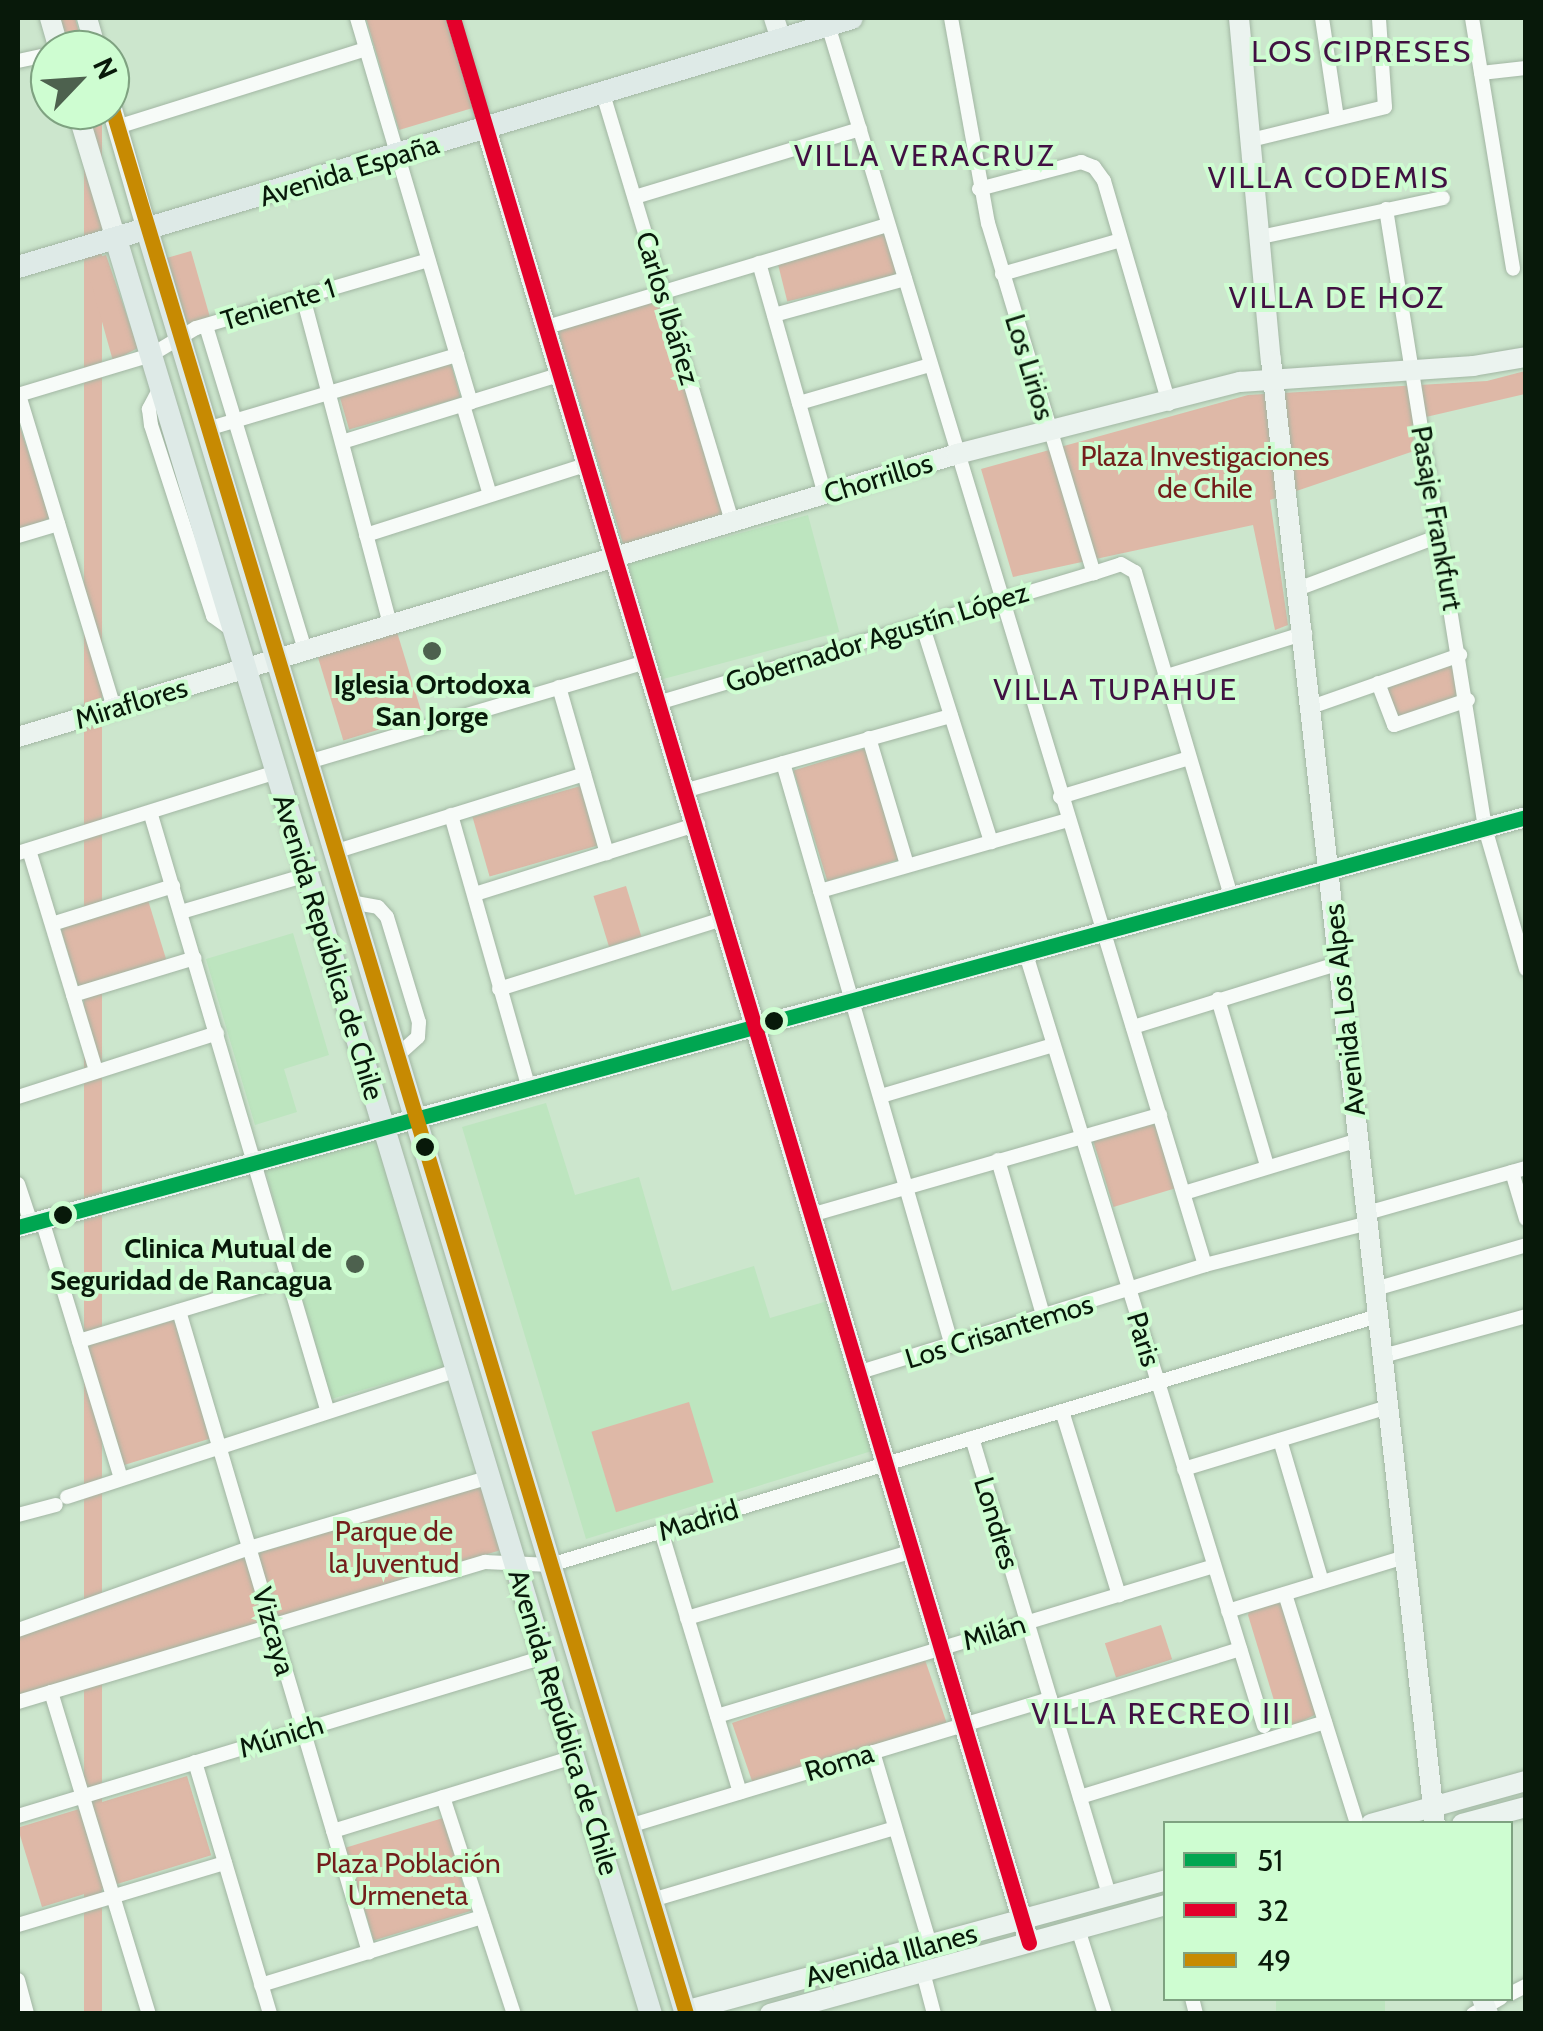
<!DOCTYPE html>
<meta charset="utf-8">
<style>
body{margin:0}
#map{position:relative;width:1543px;height:2031px;overflow:hidden;background:#cce6cd;font-family:Cabin,sans-serif}
div>[style]{position:absolute}
[style*='--x']{left:calc(var(--x)*1px);top:calc(var(--y)*1px);width:calc(var(--w)*1px);rotate:calc(var(--a)*1deg)}
.built>*{inset:0;background:#bde5bf;transform-origin:0 0}
.green>*{inset:0;background:#deb8a7;transform-origin:0 0}
.roads{filter:drop-shadow(0 0 2px #a2b6a3) drop-shadow(0 0 2px #a2b6a3)}
.street>*{height:14px;margin:-7px;padding:0 7px;transform-origin:7px;border-radius:7px;background:#f7fbf8}
.secondary>*{height:20px;margin:-10px;padding:0 10px;transform-origin:10px;border-radius:10px;background:#ebf3ef}
.primary>*{height:22px;margin:-11px;padding:0 11px;transform-origin:11px;border-radius:11px;background:#deeae7}
.bus-1>*{height:15px;margin:-7.5px;padding:0 7.5px;transform-origin:7.5px;border-radius:7.5px;background:#00a651}
.bus-2>*{height:15px;margin:-7.5px;padding:0 7.5px;transform-origin:7.5px;border-radius:7.5px;background:#e4002b}
.bus-3>*{height:15px;margin:-7.5px;padding:0 7.5px;transform-origin:7.5px;border-radius:7.5px;background:#c78a02}
.dots>*{width:28px;height:28px;translate:-50% -50%;box-sizing:border-box;border:5px solid #cefdd1;border-radius:50%}
span{translate:-50% -50%;white-space:nowrap;text-align:center;line-height:1.15;-webkit-text-stroke:8px #cefdd1;paint-order:stroke}
.street-label{font-size:28px;color:#08190a}
.park-label{font-size:28px;color:#731e1b}
.poi-label{font-size:28px;color:#08190a;font-weight:700}
.right{translate:-100% -50%;text-align:right}
.neighbourhood-label{font-size:30px;color:#411142;letter-spacing:2.5px}
.frame{position:absolute;inset:0;border:20px solid #08190a;pointer-events:none}
.legend{position:absolute;left:1163px;top:1821px;width:350px;height:180px;box-sizing:border-box;background:#cefdd1;border:2px solid #7fa281;margin:0;padding:12px 18px;list-style:none;font-size:30px;color:#08190a}
.legend li{display:flex;align-items:center;gap:20px;height:50px}
.legend b{width:50px;border:2px solid #7fa281}
.north{position:absolute;left:30px;top:30px;width:100px;height:100px;box-sizing:border-box;background:#cefdd1;border:2px solid #7fa281;border-radius:50%;rotate:65deg;font-size:28px;font-weight:700;line-height:40px;text-align:center;color:#08190a}
.north::after{content:'';display:block;margin:auto;width:35px;height:45px;background:#4d614e;clip-path:polygon(50% 0,100% 100%,50% 72%,0 100%)}
</style>
<div id="map">
<div class="built">
<div style="left:808px;top:515px;width:121px;height:186px;rotate:75deg"></div>
<div style="clip-path:polygon(293px 933px,329px 1055px,284px 1069px,297px 1112px,255px 1125px,206px 959px)"></div>
<div style="clip-path:polygon(546px 1103px,575px 1195px,639px 1177px,672px 1291px,754px 1266px,770px 1318px,834px 1299px,875px 1450px,586px 1539px,462px 1127px)"></div>
<div style="left:377px;top:1131px;width:245px;height:118px;rotate:74deg"></div>
<div style="left:1276px;top:1999px;width:109px;height:15px"></div>
</div>
<div class="green">
<div style="clip-path:polygon(58px 18px,75px 18px,84px 50px,67px 50px)"></div>
<div style="clip-path:polygon(366px 18px,449px 18px,476px 107px,399px 130px)"></div>
<div style="left:84px;top:110px;width:18px;height:1988px"></div>
<div style="left:888px;top:230px;width:45px;height:115px;rotate:76deg"></div>
<div style="left:191px;top:251px;width:70px;height:28px;rotate:74deg"></div>
<div style="clip-path:polygon(106px 255px,138px 348px,113px 361px,85px 261px)"></div>
<div style="left:659px;top:299px;width:230px;height:106px;rotate:73deg"></div>
<div style="left:451px;top:364px;width:35px;height:116px;rotate:74deg"></div>
<div style="clip-path:polygon(1525px 371px,1525px 394px,1413px 420px,1414px 451px,1270px 500px,1288px 625px,1275px 630px,1253px 525px,1013px 577px,981px 469px,1248px 395px,1487px 381px)"></div>
<div style="clip-path:polygon(18px 421px,50px 518px,23px 530px,18px 526px)"></div>
<div style="left:397px;top:632px;width:88px;height:83px;rotate:73deg"></div>
<div style="clip-path:polygon(1453px 658px,1465px 700px,1400px 721px,1382px 687px)"></div>
<div style="left:870px;top:747px;width:116px;height:80px;rotate:73deg"></div>
<div style="left:584px;top:785px;width:62px;height:116px;rotate:74deg"></div>
<div style="left:626px;top:886px;width:53px;height:34px;rotate:73deg"></div>
<div style="left:148px;top:900px;width:63px;height:92px;rotate:73deg"></div>
<div style="left:1159px;top:1120px;width:70px;height:69px;rotate:73deg"></div>
<div style="left:174px;top:1320px;width:124px;height:90px;rotate:73deg"></div>
<div style="left:689px;top:1402px;width:84px;height:102px;rotate:73deg"></div>
<div style="clip-path:polygon(482px 1485px,501px 1550px,18px 1696px,18px 1635px,100px 1610px,117px 1596px)"></div>
<div style="clip-path:polygon(1279px 1599px,1317px 1714px,1283px 1730px,1248px 1615px,1251px 1607px)"></div>
<div style="left:1161px;top:1625px;width:36px;height:59px;rotate:72deg"></div>
<div style="left:924px;top:1657px;width:69px;height:203px;rotate:71deg"></div>
<div style="left:187px;top:1776px;width:83px;height:177px;rotate:73deg"></div>
<div style="left:443px;top:1818px;width:97px;height:102px;rotate:73deg"></div>
</div>
<div class="roads">
<div class="street">
<div style="--x:357;--y:18;--w:401;--a:73.5"></div>
<div style="--x:453;--y:18;--w:115;--a:73.3"></div>
<div style="--x:951;--y:18;--w:208;--a:79.8"></div>
<div style="--x:988;--y:223;--w:366;--a:73.2"></div>
<div style="--x:1094;--y:573;--w:28;--a:-18"></div>
<div style="--x:1121;--y:564;--w:16;--a:30"></div>
<div style="--x:1135;--y:572;--w:338;--a:73.5"></div>
<div style="--x:1322;--y:18;--w:101;--a:81.5"></div>
<div style="--x:1472;--y:18;--w:254;--a:80.7"></div>
<div style="--x:828;--y:25;--w:1296;--a:73.09"></div>
<div style="--x:18;--y:61;--w:33;--a:-12"></div>
<div style="--x:1481;--y:73;--w:45;--a:-6.3"></div>
<div style="--x:603;--y:94;--w:447;--a:73.2"></div>
<div style="--x:117;--y:127;--w:261;--a:-17.4"></div>
<div style="--x:1251;--y:140;--w:138;--a:-13.8"></div>
<div style="--x:1385;--y:107;--w:89;--a:-93.9"></div>
<div style="--x:979;--y:189;--w:106;--a:-14.8"></div>
<div style="--x:1081;--y:162;--w:14;--a:21"></div>
<div style="--x:1094;--y:167;--w:17;--a:54"></div>
<div style="--x:1104;--y:181;--w:232;--a:73.7"></div>
<div style="--x:635;--y:197;--w:235;--a:-16.8"></div>
<div style="--x:1386;--y:209;--w:627;--a:80.91"></div>
<div style="--x:1485;--y:828;--w:147;--a:73.8"></div>
<div style="--x:1261;--y:237;--w:186;--a:-12.1"></div>
<div style="--x:759;--y:263;--w:240;--a:74.1"></div>
<div style="--x:1002;--y:274;--w:121;--a:-15.9"></div>
<div style="--x:303;--y:297;--w:338;--a:75.1"></div>
<div style="--x:774;--y:315;--w:136;--a:-15.4"></div>
<div style="--x:206;--y:326;--w:339;--a:73"></div>
<div style="--x:547;--y:327;--w:356;--a:-16.7"></div>
<div style="--x:160;--y:388;--w:24;--a:118"></div>
<div style="--x:149;--y:409;--w:16;--a:83"></div>
<div style="--x:151;--y:425;--w:201;--a:72"></div>
<div style="--x:213;--y:616;--w:26;--a:36"></div>
<div style="--x:18;--y:395;--w:139;--a:-16.7"></div>
<div style="--x:151;--y:355;--w:52;--a:-31"></div>
<div style="--x:196;--y:328;--w:242;--a:-16.3"></div>
<div style="--x:19;--y:395;--w:327;--a:73.1"></div>
<div style="--x:799;--y:403;--w:136;--a:-16.2"></div>
<div style="--x:463;--y:405;--w:94;--a:73.3"></div>
<div style="--x:207;--y:429;--w:261;--a:-16.5"></div>
<div style="--x:342;--y:442;--w:229;--a:-17.2"></div>
<div style="--x:366;--y:535;--w:233;--a:-17.7"></div>
<div style="--x:18;--y:536;--w:42;--a:-16.7"></div>
<div style="--x:1300;--y:588;--w:148;--a:-20.5"></div>
<div style="--x:922;--y:624;--w:229;--a:72.4"></div>
<div style="--x:1164;--y:677;--w:148;--a:-17.3"></div>
<div style="--x:1378;--y:683;--w:45;--a:69.1"></div>
<div style="--x:1394;--y:725;--w:78;--a:-18.7"></div>
<div style="--x:559;--y:687;--w:173;--a:73.9"></div>
<div style="--x:661;--y:702;--w:452;--a:-16.6"></div>
<div style="--x:1314;--y:706;--w:155;--a:-19.3"></div>
<div style="--x:869;--y:738;--w:133;--a:73.3"></div>
<div style="--x:308;--y:762;--w:355;--a:-16.5"></div>
<div style="--x:783;--y:763;--w:607;--a:73.83"></div>
<div style="--x:687;--y:790;--w:274;--a:-15.7"></div>
<div style="--x:1060;--y:797;--w:135;--a:-16.8"></div>
<div style="--x:151;--y:815;--w:620;--a:73.5"></div>
<div style="--x:451;--y:815;--w:282;--a:74.1"></div>
<div style="--x:29;--y:850;--w:230;--a:73.1"></div>
<div style="--x:334;--y:852;--w:262;--a:-17.3"></div>
<div style="--x:18;--y:853;--w:270;--a:-17.4"></div>
<div style="--x:820;--y:891;--w:257;--a:-16"></div>
<div style="--x:475;--y:894;--w:234;--a:-17.4"></div>
<div style="--x:350;--y:902;--w:28;--a:10"></div>
<div style="--x:378;--y:907;--w:13;--a:48"></div>
<div style="--x:387;--y:917;--w:110;--a:73.1"></div>
<div style="--x:419;--y:1022;--w:15;--a:94"></div>
<div style="--x:418;--y:1037;--w:30;--a:138"></div>
<div style="--x:181;--y:912;--w:131;--a:-16.4"></div>
<div style="--x:52;--y:924;--w:127;--a:-17.4"></div>
<div style="--x:1025;--y:951;--w:811;--a:72.86"></div>
<div style="--x:499;--y:989;--w:238;--a:-17.4"></div>
<div style="--x:73;--y:995;--w:127;--a:-16.9"></div>
<div style="--x:1218;--y:999;--w:173;--a:73.6"></div>
<div style="--x:1133;--y:1027;--w:217;--a:-17.2"></div>
<div style="--x:881;--y:1096;--w:179;--a:-16.5"></div>
<div style="--x:18;--y:1097;--w:209;--a:-17.8"></div>
<div style="--x:998;--y:1160;--w:165;--a:73.8"></div>
<div style="--x:1512;--y:1172;--w:49;--a:73.4"></div>
<div style="--x:18;--y:1184;--w:41;--a:71.6"></div>
<div style="--x:1184;--y:1193;--w:182;--a:-16.9"></div>
<div style="--x:1367;--y:1213;--w:165;--a:-15.8"></div>
<div style="--x:814;--y:1214;--w:360;--a:-16"></div>
<div style="--x:42;--y:1220;--w:270;--a:73"></div>
<div style="--x:1375;--y:1289;--w:157;--a:-16.2"></div>
<div style="--x:179;--y:1311;--w:669;--a:73.49"></div>
<div style="--x:79;--y:1341;--w:218;--a:-16.8"></div>
<div style="--x:1383;--y:1356;--w:148;--a:-15.6"></div>
<div style="--x:860;--y:1372;--w:361;--a:-17.2"></div>
<div style="--x:1205;--y:1265;--w:168;--a:-14.4"></div>
<div style="--x:1062;--y:1411;--w:193;--a:72.8"></div>
<div style="--x:972;--y:1438;--w:477;--a:73.3"></div>
<div style="--x:1280;--y:1440;--w:148;--a:73.5"></div>
<div style="--x:1184;--y:1469;--w:213;--a:-16.9"></div>
<div style="--x:67;--y:1497;--w:411;--a:-18"></div>
<div style="--x:18;--y:1515;--w:39;--a:-15"></div>
<div style="--x:661;--y:1531;--w:273;--a:73.2"></div>
<div style="--x:1285;--y:1594;--w:241;--a:72.6"></div>
<div style="--x:1228;--y:1611;--w:185;--a:-17"></div>
<div style="--x:687;--y:1618;--w:236;--a:-16.5"></div>
<div style="--x:18;--y:1630;--w:245;--a:-19.5"></div>
<div style="--x:249;--y:1548;--w:251;--a:-16.4"></div>
<div style="--x:51;--y:1692;--w:337;--a:73.1"></div>
<div style="--x:18;--y:1702;--w:488;--a:-16.7"></div>
<div style="--x:485;--y:1562;--w:65;--a:2.6"></div>
<div style="--x:550;--y:1565;--w:865;--a:-16.74"></div>
<div style="--x:1053;--y:1707;--w:196;--a:-17.2"></div>
<div style="--x:717;--y:1716;--w:519;--a:-16.79"></div>
<div style="--x:873;--y:1752;--w:200;--a:73.5"></div>
<div style="--x:195;--y:1762;--w:263;--a:73.4"></div>
<div style="--x:443;--y:1797;--w:228;--a:71.9"></div>
<div style="--x:1080;--y:1797;--w:256;--a:-17"></div>
<div style="--x:18;--y:1816;--w:550;--a:-16.82"></div>
<div style="--x:629;--y:1826;--w:440;--a:-16.8"></div>
<div style="--x:333;--y:1831;--w:252;--a:-17.1"></div>
<div style="--x:652;--y:1900;--w:253;--a:-16.5"></div>
<div style="--x:18;--y:1925;--w:216;--a:-16.7"></div>
<div style="--x:1078;--y:1929;--w:89;--a:72.4"></div>
<div style="--x:923;--y:1972;--w:43;--a:75.3"></div>
<div style="--x:18;--y:1980;--w:35;--a:75"></div>
<div style="--x:261;--y:1985;--w:231;--a:-17.1"></div>
<div style="--x:1510;--y:1994;--w:18;--a:-27"></div>
<div style="--x:1192;--y:1998;--w:16;--a:76"></div>
<div style="--x:1473;--y:2014;--w:32;--a:-30"></div>
</div>
<div class="secondary">
<div style="--x:50;--y:18;--w:33;--a:74"></div>
<div style="--x:87;--y:18;--w:33;--a:74"></div>
<div style="--x:774;--y:18;--w:22;--a:72"></div>
<div style="--x:1239;--y:18;--w:343;--a:84.7"></div>
<div style="--x:1271;--y:360;--w:1473;--a:83.61"></div>
<div style="--x:110;--y:102;--w:133;--a:73.9"></div>
<div style="--x:77;--y:110;--w:135;--a:73.2"></div>
<div style="--x:486;--y:128;--w:1894;--a:73.34"></div>
<div style="--x:18;--y:737;--w:981;--a:-16.77"></div>
<div style="--x:957;--y:454;--w:292;--a:-14.3"></div>
<div style="--x:1240;--y:382;--w:234;--a:-3.9"></div>
<div style="--x:1473;--y:366;--w:54;--a:-9.6"></div>
<div style="--x:18;--y:1227;--w:1563;--a:-15.21"></div>
<div style="--x:1371;--y:1824;--w:161;--a:-15.5"></div>
<div style="--x:1462;--y:1824;--w:66;--a:-14.9"></div>
<div style="--x:1482;--y:1998;--w:17;--a:69"></div>
<div style="--x:685;--y:2011;--w:499;--a:-15.2"></div>
<div style="--x:770;--y:2014;--w:411;--a:-15.4"></div>
</div>
<div class="primary">
<div style="--x:147;--y:230;--w:1864;--a:73.19"></div>
<div style="--x:116;--y:239;--w:1854;--a:73.23"></div>
<div style="--x:18;--y:267;--w:870;--a:-16.62"></div>
</div>
</div>
<div class="bus-1">
<div style="--x:18;--y:1227;--w:1563;--a:-15.21"></div>
</div>
<div class="bus-2">
<div style="--x:453;--y:18;--w:2009;--a:73.34"></div>
</div>
<div class="bus-3">
<div style="--x:110;--y:102;--w:1997;--a:73.23"></div>
</div>
<div class="dots">
<div style="left:432px;top:651px;background:#4d614e"></div>
<div style="left:774px;top:1021px;background:#08190a"></div>
<div style="left:425px;top:1147px;background:#08190a"></div>
<div style="left:63px;top:1215px;background:#08190a"></div>
<div style="left:355px;top:1264px;background:#4d614e"></div>
</div>
<div class="street-label">
<span style="left:349px;top:170px;rotate:-17deg">Avenida España</span>
<span style="left:278px;top:304px;rotate:-17deg">Teniente 1</span>
<span style="left:668px;top:308px;rotate:73deg">Carlos Ibáñez</span>
<span style="left:1030px;top:367px;rotate:73deg">Los Lirios</span>
<span style="left:878px;top:478px;rotate:-17deg">Chorrillos</span>
<span style="left:1437px;top:518px;rotate:80deg">Pasaje Frankfurt</span>
<span style="left:877px;top:637px;rotate:-17deg">Gobernador Agustín López</span>
<span style="left:131px;top:703px;rotate:-17deg">Miraflores</span>
<span style="left:329px;top:947px;rotate:73deg">Avenida República de Chile</span>
<span style="left:1344px;top:1010px;rotate:-96deg">Avenida Los Alpes</span>
<span style="left:999px;top:1331px;rotate:-17deg">Los Crisantemos</span>
<span style="left:1144px;top:1339px;rotate:73deg">Paris</span>
<span style="left:698px;top:1520px;rotate:-17deg">Madrid</span>
<span style="left:997px;top:1523px;rotate:73deg">Londres</span>
<span style="left:274px;top:1631px;rotate:74deg">Vizcaya</span>
<span style="left:994px;top:1632px;rotate:-17deg">Milán</span>
<span style="left:564px;top:1722px;rotate:73deg">Avenida República de Chile</span>
<span style="left:281px;top:1736px;rotate:-17deg">Múnich</span>
<span style="left:839px;top:1762px;rotate:-17deg">Roma</span>
<span style="left:891px;top:1955px;rotate:-15deg">Avenida Illanes</span>
</div>
<div class="park-label">
<span style="left:1205px;top:472px">Plaza Investigaciones<br>de Chile</span>
<span style="left:394px;top:1547px">Parque de<br>la Juventud</span>
<span style="left:408px;top:1879px">Plaza Población<br>Urmeneta</span>
</div>
<div class="poi-label">
<span style="left:432px;top:700px">Iglesia Ortodoxa<br>San Jorge</span>
<span class="right" style="left:332px;top:1264px">Clinica Mutual de<br>Seguridad de Rancagua</span>
</div>
<div class="neighbourhood-label">
<span style="left:1362px;top:52px">LOS CIPRESES</span>
<span style="left:925px;top:156px">VILLA VERACRUZ</span>
<span style="left:1329px;top:178px">VILLA CODEMIS</span>
<span style="left:1337px;top:298px">VILLA DE HOZ</span>
<span style="left:1116px;top:690px">VILLA TUPAHUE</span>
<span style="left:1162px;top:1714px">VILLA RECREO III</span>
</div>
<div class="frame"></div>
<ul class="legend">
<li><b style="height:12px;background:#00a651"></b>51</li>
<li><b style="height:12px;background:#e4002b"></b>32</li>
<li><b style="height:12px;background:#c78a02"></b>49</li>
</ul>
<div class="north">N</div>
</div>
